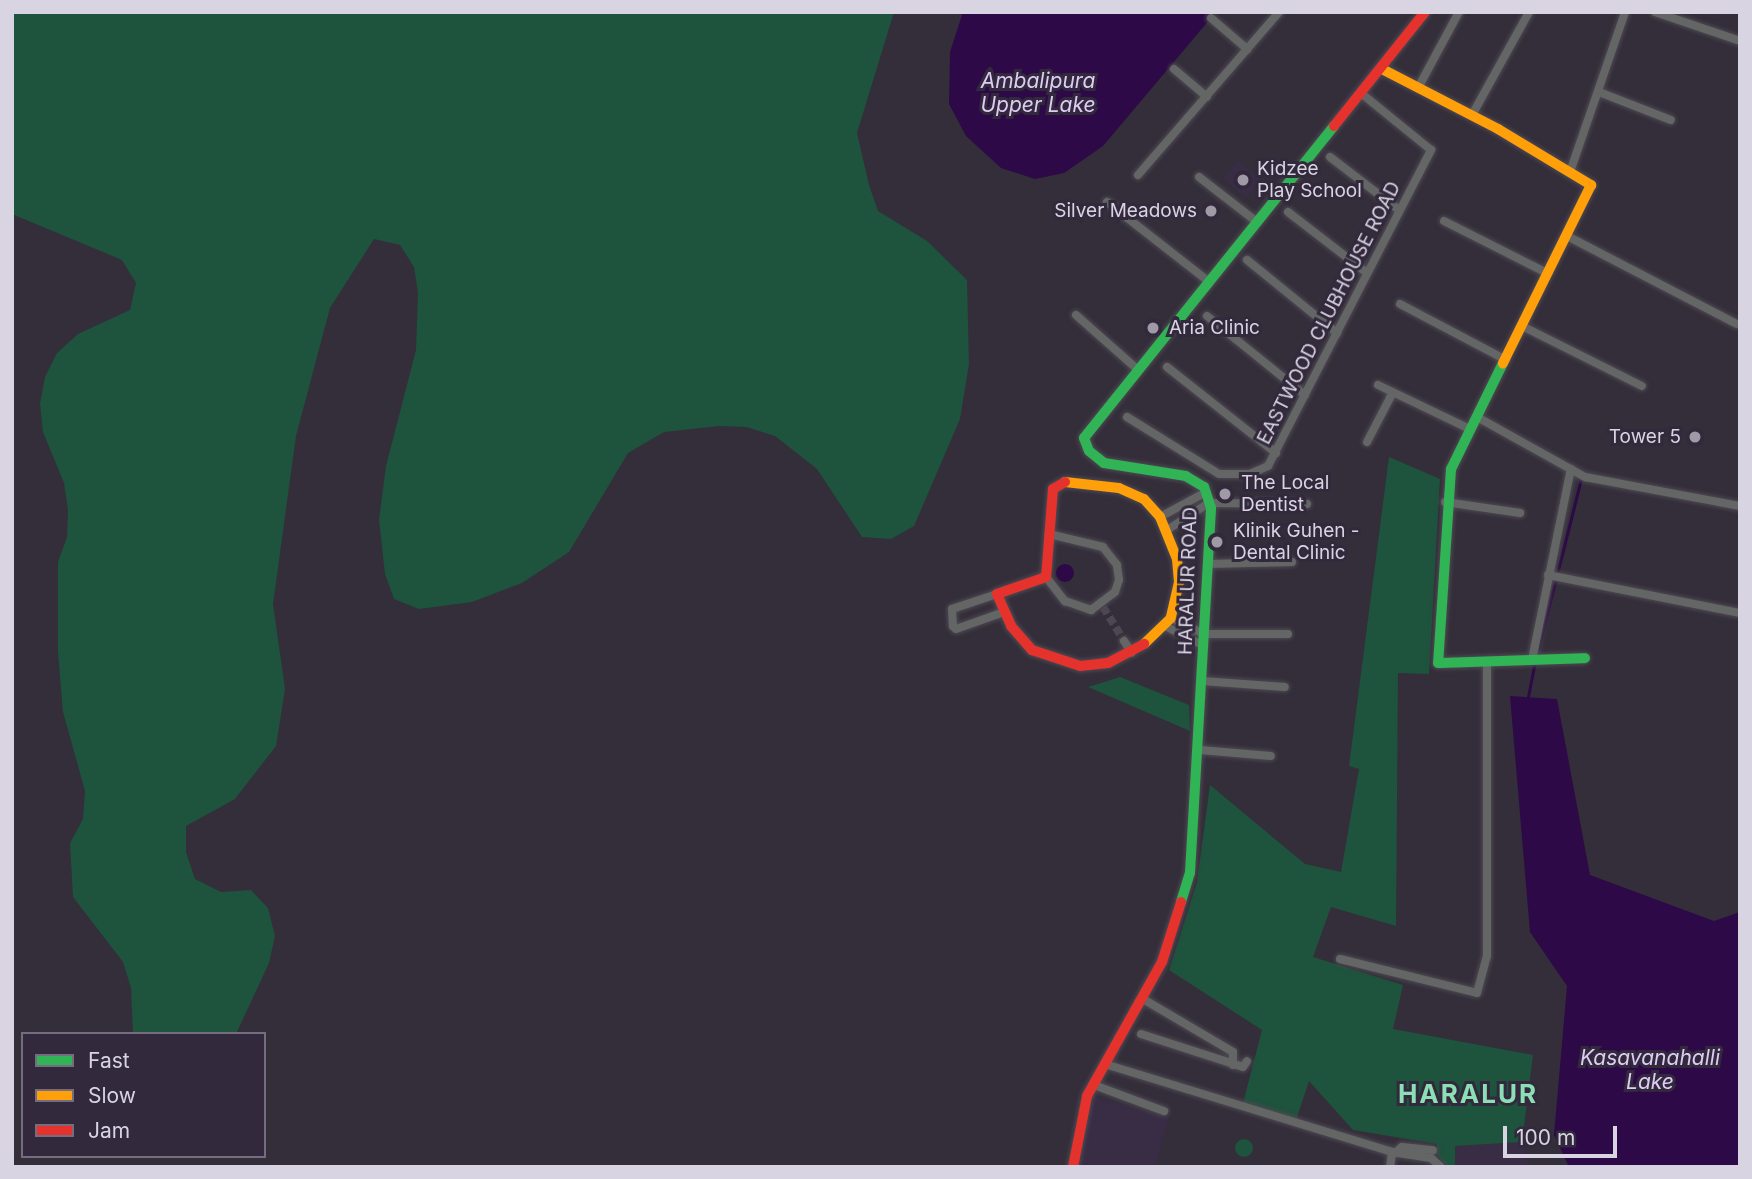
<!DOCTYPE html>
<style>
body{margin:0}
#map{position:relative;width:1752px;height:1179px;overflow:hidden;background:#332e39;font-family:Inter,sans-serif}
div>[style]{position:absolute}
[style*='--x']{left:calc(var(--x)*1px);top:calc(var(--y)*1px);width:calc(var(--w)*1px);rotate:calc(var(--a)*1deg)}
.built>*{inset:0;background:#382d45;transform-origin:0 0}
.green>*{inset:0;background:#1e533d}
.round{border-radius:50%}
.water>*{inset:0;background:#2d0947}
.stream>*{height:2.5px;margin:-1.25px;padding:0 1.25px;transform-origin:1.25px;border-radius:1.25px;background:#2d0947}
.street-tunnel>*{height:8px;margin-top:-4px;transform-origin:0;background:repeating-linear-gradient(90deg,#4c4752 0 8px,transparent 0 12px)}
.roads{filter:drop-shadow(0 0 2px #4e4953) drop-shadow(0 0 2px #4e4953)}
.street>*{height:8px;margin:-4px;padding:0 4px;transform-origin:4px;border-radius:4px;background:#646666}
.fast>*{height:10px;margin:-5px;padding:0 5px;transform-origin:5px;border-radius:5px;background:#30b455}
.slow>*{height:10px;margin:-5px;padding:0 5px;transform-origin:5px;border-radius:5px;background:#ff9f0a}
.jam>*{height:10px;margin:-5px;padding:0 5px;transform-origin:5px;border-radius:5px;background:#e5322d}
.dots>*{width:19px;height:19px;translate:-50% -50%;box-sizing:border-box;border:4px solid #32293d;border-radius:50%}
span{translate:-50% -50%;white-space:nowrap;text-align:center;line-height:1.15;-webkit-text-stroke:6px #32293d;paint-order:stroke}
.poi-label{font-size:19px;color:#d9d4e1}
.left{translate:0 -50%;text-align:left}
.right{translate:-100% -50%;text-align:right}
.street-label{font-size:19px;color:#d9d4e1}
.water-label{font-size:21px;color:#deccf4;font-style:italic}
.district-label{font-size:26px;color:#8cdeb4;font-weight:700;letter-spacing:2px}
.frame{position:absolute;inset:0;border:14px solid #d9d4e1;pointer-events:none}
.legend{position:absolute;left:21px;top:1032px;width:245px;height:126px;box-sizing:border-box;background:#32293d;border:2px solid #756d7f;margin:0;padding:9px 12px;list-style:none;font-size:21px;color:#d9d4e1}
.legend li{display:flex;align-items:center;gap:14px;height:35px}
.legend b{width:35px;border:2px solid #756d7f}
.scale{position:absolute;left:1503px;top:1126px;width:114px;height:32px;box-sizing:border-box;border:4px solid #d9d4e1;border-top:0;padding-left:9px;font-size:21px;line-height:24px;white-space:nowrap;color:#d9d4e1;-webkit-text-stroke:5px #32293d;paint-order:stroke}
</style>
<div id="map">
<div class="built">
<div style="left:1238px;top:161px;width:30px;height:23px;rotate:41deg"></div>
<div style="clip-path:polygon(1095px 1097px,1169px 1118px,1155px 1167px,1078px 1167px,1082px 1125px)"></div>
<div style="clip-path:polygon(1522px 1142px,1530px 1167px,1455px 1167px,1455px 1146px)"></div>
</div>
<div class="green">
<div style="clip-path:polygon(12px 12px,894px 12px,857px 133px,869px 185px,878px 211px,927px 241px,967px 280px,969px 364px,960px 419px,914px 526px,891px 539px,862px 537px,817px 469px,775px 436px,746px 427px,719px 426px,664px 432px,628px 453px,569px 552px,522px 583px,472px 602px,419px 609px,394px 599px,385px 574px,379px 520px,386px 466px,416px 350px,418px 293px,414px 267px,400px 245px,374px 239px,330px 308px,296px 436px,273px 604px,285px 689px,276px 746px,235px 799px,186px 826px,186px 852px,195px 879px,221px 892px,251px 890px,268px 908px,275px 936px,269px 963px,236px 1034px,133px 1034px,131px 988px,123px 962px,73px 897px,70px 843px,83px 819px,85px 791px,63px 712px,58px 652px,58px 562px,67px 537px,68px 510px,64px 483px,43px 432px,40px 404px,45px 377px,57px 353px,78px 334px,130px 310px,136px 283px,122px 260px,12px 214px)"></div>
<div style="clip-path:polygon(1389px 457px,1440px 479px,1429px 674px,1398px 673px,1396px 926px,1331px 907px,1313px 957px,1403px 985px,1393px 1029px,1533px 1055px,1522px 1142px,1455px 1146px,1455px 1167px,1447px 1167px,1436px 1153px,1437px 1144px,1353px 1130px,1309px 1081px,1296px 1120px,1243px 1103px,1262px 1030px,1169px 970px,1197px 882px,1210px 785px,1305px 864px,1341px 872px,1359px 769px,1349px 766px)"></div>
<div style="clip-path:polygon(1120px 677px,1189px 705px,1190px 731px,1088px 687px)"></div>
<div class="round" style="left:1235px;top:1139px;width:18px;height:18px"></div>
</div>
<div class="water">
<div style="clip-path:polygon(963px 12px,1216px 12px,1103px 146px,1064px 173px,1035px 179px,1001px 168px,966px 136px,949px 104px,950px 52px)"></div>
<div class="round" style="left:1056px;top:564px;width:18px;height:18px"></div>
<div style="clip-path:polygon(1510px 696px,1557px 699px,1590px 875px,1714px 921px,1740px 912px,1740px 1167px,1569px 1167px,1554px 1135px,1567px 986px,1530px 932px)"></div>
</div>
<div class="stream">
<div style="--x:1538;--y:649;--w:175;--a:-75.8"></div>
<div style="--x:1528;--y:697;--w:36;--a:-79"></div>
</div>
<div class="street-tunnel">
<div style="--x:1103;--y:607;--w:40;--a:58"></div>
</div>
<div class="roads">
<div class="street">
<div style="--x:1655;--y:12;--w:90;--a:18.8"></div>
<div style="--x:1211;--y:18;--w:48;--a:40.7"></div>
<div style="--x:1174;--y:69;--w:43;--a:40.3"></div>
<div style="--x:1418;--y:88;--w:86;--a:-61.7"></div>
<div style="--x:1599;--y:92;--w:77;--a:21.3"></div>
<div style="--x:1472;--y:115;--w:118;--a:-61"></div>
<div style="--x:1330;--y:157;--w:87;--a:37.5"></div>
<div style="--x:1570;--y:172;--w:169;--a:-71"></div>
<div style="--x:1138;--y:175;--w:216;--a:-49.1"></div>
<div style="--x:1199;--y:177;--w:73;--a:37.8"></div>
<div style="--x:1107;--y:202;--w:128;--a:38"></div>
<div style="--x:1288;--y:212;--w:98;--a:37.6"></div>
<div style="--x:1444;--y:221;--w:115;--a:26.8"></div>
<div style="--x:1567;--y:236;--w:191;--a:27.4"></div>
<div style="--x:1247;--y:260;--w:116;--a:39"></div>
<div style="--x:1400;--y:304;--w:120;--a:27.8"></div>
<div style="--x:1076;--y:315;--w:80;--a:41.5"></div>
<div style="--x:1207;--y:316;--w:126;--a:38.9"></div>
<div style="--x:1522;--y:326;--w:134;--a:26.6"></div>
<div style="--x:1167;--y:367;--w:139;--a:38.3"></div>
<div style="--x:1378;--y:385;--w:102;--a:25.6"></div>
<div style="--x:1127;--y:417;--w:108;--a:31.8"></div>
<div style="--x:1219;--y:474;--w:31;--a:0"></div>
<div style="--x:1250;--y:474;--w:20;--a:-24"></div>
<div style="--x:1268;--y:466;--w:356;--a:-62.7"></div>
<div style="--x:1431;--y:150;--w:89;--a:-140.9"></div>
<div style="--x:1477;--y:417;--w:124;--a:29.1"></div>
<div style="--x:1585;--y:477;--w:158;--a:10.6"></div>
<div style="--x:1367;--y:442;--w:56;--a:-62.5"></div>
<div style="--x:1445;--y:502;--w:76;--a:8.3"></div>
<div style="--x:1160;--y:517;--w:52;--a:-28.5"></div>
<div style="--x:1167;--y:530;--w:50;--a:-32.7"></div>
<div style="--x:1209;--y:503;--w:98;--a:0.6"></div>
<div style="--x:1207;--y:564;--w:85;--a:-1.3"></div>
<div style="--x:1548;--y:575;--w:196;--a:11.2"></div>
<div style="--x:1046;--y:577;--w:31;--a:52"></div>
<div style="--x:1065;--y:601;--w:28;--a:19"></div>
<div style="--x:1091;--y:610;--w:30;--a:-37"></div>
<div style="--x:1115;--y:592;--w:13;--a:-72"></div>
<div style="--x:1119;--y:580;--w:15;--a:-98"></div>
<div style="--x:1117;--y:565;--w:23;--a:-128"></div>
<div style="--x:1103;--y:547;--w:56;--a:-166.5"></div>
<div style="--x:997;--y:594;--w:47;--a:161.6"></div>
<div style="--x:952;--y:609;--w:17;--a:87"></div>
<div style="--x:953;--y:626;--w:4;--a:45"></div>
<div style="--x:956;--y:629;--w:51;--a:-19.5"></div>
<div style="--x:1171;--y:618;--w:37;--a:26"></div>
<div style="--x:1204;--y:634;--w:84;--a:0"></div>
<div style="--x:1165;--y:626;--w:44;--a:27.1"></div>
<div style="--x:1124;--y:641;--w:14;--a:56"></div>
<div style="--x:1532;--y:660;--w:195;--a:-78.5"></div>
<div style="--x:1202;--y:681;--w:83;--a:4.1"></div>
<div style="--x:1200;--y:750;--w:71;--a:4.8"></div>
<div style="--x:1340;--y:959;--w:141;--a:13.9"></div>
<div style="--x:1477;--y:993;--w:38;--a:-75"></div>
<div style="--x:1487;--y:956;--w:295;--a:-90"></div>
<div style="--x:1143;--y:999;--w:104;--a:30.5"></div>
<div style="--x:1233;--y:1052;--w:13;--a:90"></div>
<div style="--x:1141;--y:1034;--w:107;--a:17.9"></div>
<div style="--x:1243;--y:1067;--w:7;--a:-56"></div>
<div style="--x:1108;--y:1065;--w:297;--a:17"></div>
<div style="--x:1094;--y:1085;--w:75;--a:20.4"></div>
<div style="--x:1395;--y:1153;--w:9;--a:-41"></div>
<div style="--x:1402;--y:1147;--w:31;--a:6"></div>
<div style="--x:1390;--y:1167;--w:15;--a:-82"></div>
<div style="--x:1392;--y:1152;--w:39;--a:9"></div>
<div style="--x:1431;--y:1158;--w:13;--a:42"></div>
</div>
<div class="fast">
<div style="--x:1503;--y:363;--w:118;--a:116.1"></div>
<div style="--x:1451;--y:469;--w:194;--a:93.8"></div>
<div style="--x:1438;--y:663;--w:147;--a:-1.9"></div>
<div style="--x:1181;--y:902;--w:30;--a:-73"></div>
<div style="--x:1190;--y:873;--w:366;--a:-86.7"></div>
<div style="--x:1211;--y:508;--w:22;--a:-108"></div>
<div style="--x:1204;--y:487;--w:21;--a:-149"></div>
<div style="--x:1186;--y:476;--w:83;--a:-171"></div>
<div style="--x:1104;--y:463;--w:19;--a:-141"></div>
<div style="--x:1089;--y:451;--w:14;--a:-111"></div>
<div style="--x:1084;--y:438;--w:400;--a:-51.3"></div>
</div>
<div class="slow">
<div style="--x:1382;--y:69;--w:131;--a:27.3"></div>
<div style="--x:1498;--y:129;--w:109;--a:31.1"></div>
<div style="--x:1591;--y:185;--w:199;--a:116.3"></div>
<div style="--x:1065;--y:482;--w:54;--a:6.3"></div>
<div style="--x:1119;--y:488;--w:27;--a:24"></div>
<div style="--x:1144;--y:499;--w:24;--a:48"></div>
<div style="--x:1160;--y:517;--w:45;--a:68"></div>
<div style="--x:1177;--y:559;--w:23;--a:85"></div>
<div style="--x:1179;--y:582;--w:37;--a:103"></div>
<div style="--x:1171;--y:618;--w:37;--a:136"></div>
</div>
<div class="jam">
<div style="--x:1334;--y:126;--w:146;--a:-51.4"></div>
<div style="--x:1065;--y:482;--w:14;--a:150"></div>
<div style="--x:1053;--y:489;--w:88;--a:94.5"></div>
<div style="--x:1046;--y:577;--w:52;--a:160.9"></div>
<div style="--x:997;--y:594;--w:35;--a:66"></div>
<div style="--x:1011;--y:626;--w:32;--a:49"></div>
<div style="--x:1032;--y:650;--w:51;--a:18.4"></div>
<div style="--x:1080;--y:666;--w:28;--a:-6"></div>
<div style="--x:1108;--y:663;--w:41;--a:-27.8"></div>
<div style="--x:1073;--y:1167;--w:72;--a:-78.8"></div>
<div style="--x:1087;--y:1096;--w:154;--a:-60.8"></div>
<div style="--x:1162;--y:962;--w:63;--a:-72.4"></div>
</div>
</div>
<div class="dots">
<div style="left:1243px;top:180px;background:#9f9aa6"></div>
<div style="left:1211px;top:211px;background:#9f9aa6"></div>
<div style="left:1153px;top:328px;background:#9f9aa6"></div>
<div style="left:1695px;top:437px;background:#9f9aa6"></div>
<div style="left:1225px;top:494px;background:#9f9aa6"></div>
<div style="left:1217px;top:542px;background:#9f9aa6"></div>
</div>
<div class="poi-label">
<span class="left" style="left:1257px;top:180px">Kidzee<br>Play School</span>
<span class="right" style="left:1197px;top:211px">Silver Meadows</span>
<span class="left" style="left:1169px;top:328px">Aria Clinic</span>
<span class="right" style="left:1681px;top:437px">Tower 5</span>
<span class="left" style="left:1241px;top:494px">The Local<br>Dentist</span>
<span class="left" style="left:1233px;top:542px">Klinik Guhen -<br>Dental Clinic</span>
</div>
<div class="street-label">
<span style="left:1329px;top:313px;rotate:-63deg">EASTWOOD CLUBHOUSE ROAD</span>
<span style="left:1188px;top:581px;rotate:-88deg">HARALUR ROAD</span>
</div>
<div class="water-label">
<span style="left:1038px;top:93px">Ambalipura<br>Upper Lake</span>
<span style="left:1650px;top:1070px">Kasavanahalli<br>Lake</span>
</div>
<div class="district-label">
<span style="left:1468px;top:1094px">HARALUR</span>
</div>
<div class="frame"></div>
<ul class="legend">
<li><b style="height:9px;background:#30b455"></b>Fast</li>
<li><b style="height:9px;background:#ff9f0a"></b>Slow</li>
<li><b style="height:9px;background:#e5322d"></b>Jam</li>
</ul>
<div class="scale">100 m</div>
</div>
